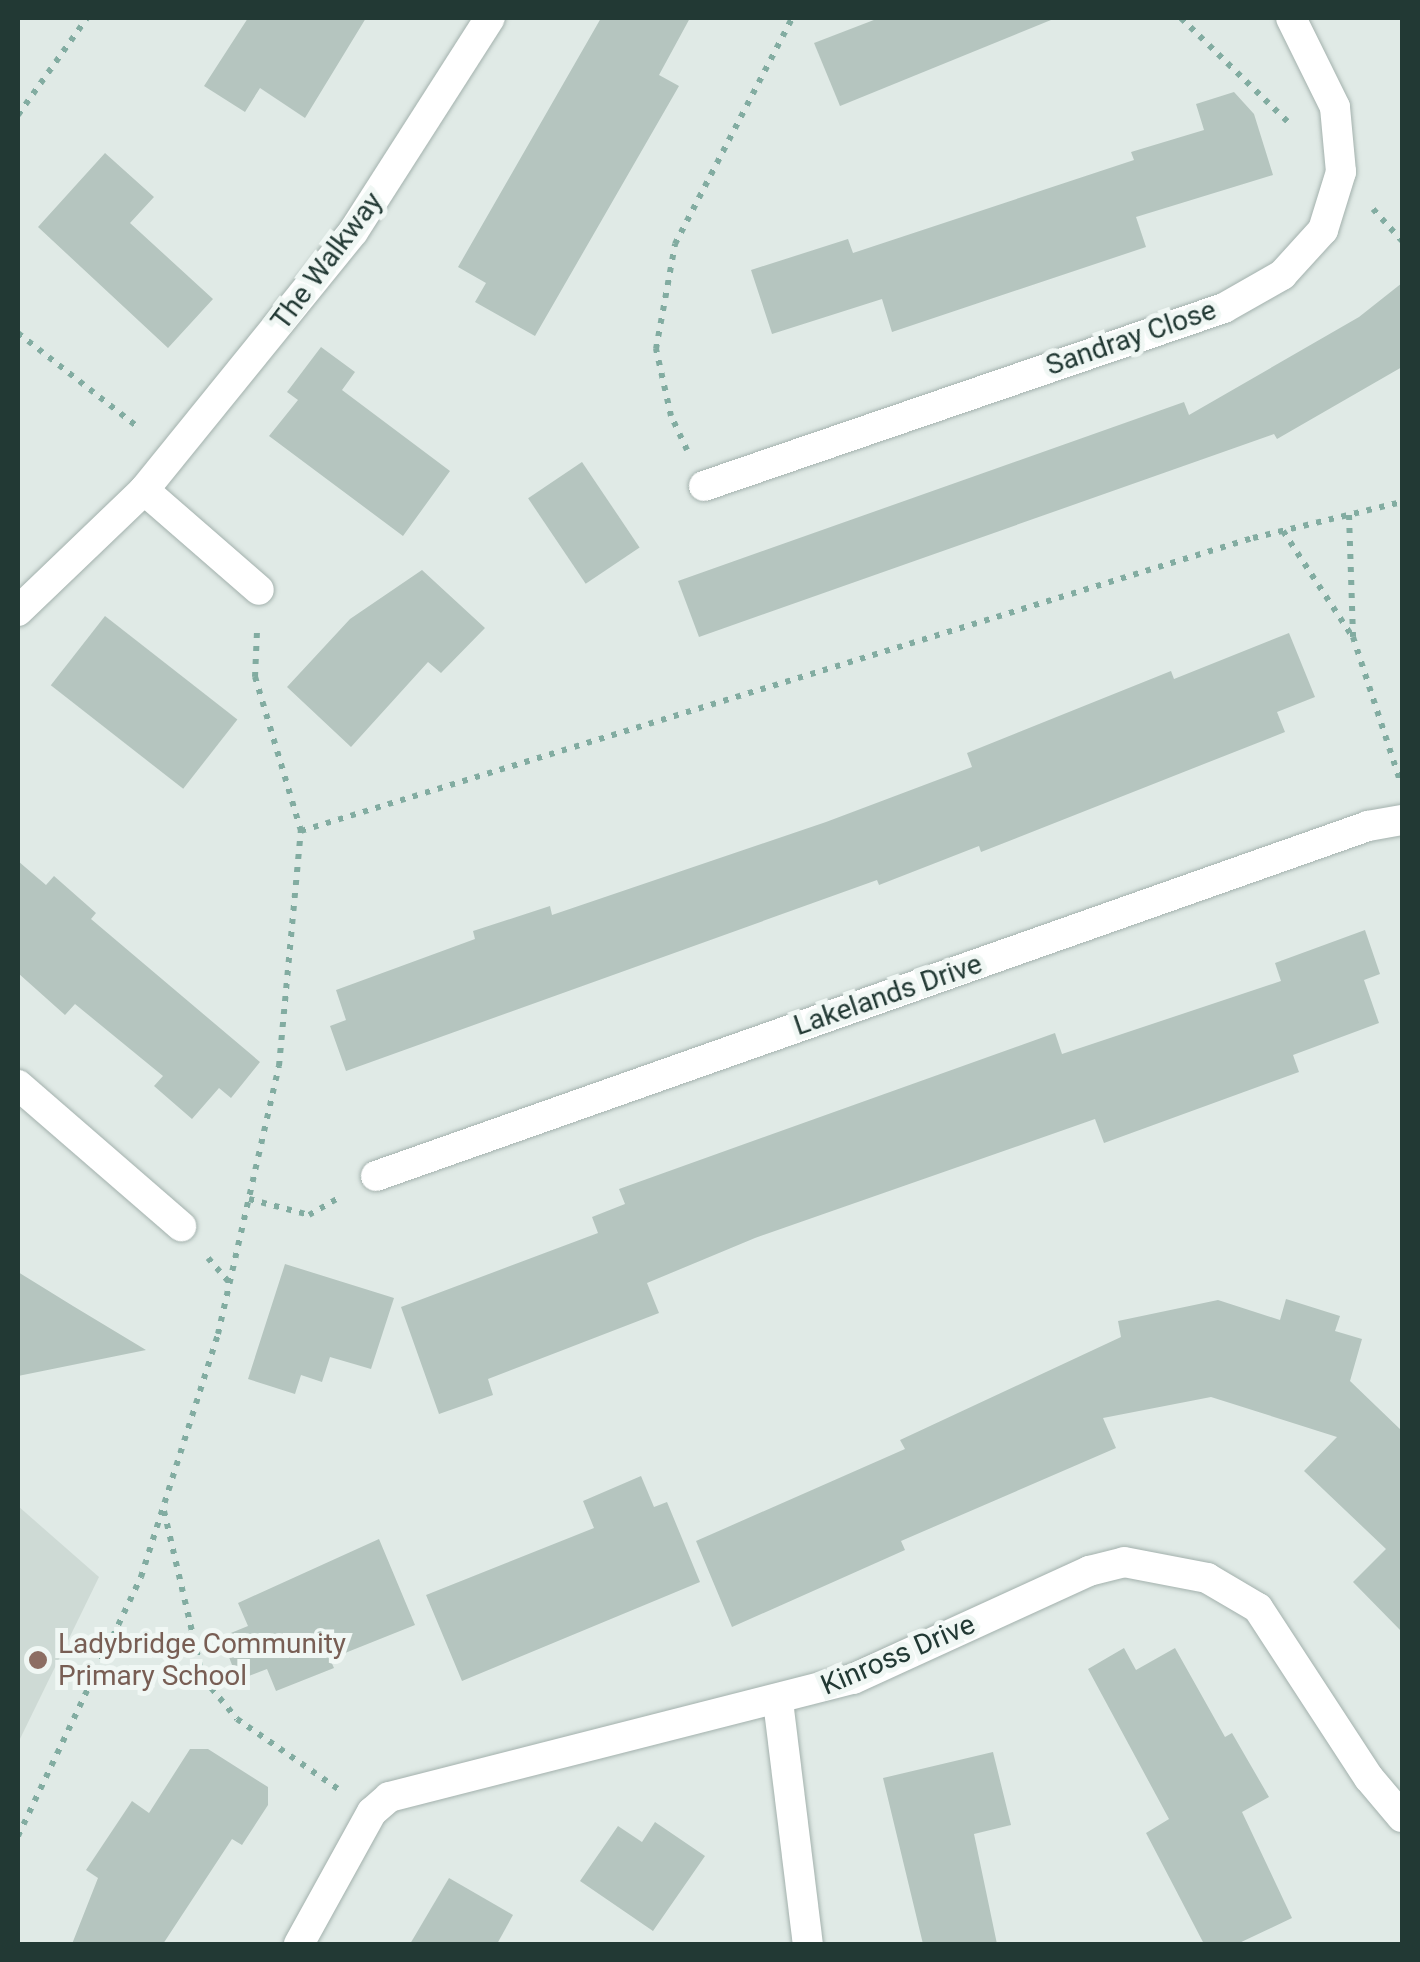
<!DOCTYPE html>
<style>
body{margin:0}
#map{position:relative;width:1420px;height:1962px;overflow:hidden;background:#e0eae6;font-family:Roboto,sans-serif}
div>[style]{position:absolute}
[style*='--x']{left:calc(var(--x)*1px);top:calc(var(--y)*1px);width:calc(var(--w)*1px);rotate:calc(var(--a)*1deg)}
.built>*{inset:0;background:#cedad5}
.building>*{inset:0;background:#b5c5bf;transform-origin:0 0}
.path>*{height:6px;margin-top:-3px;transform-origin:0;background:repeating-linear-gradient(90deg,#82aca1 0 5px,transparent 0 13px)}
.roads{filter:drop-shadow(0 0 2px #a3b1ad) drop-shadow(0 0 2px #a3b1ad)}
.minor>*{height:30px;margin:-15px;padding:0 15px;transform-origin:15px;border-radius:15px;background:#fff}
.dots>*{width:28px;height:28px;translate:-50% -50%;box-sizing:border-box;border:5px solid #f0f7f4;border-radius:50%}
span{translate:-50% -50%;white-space:nowrap;text-align:center;line-height:1.15;-webkit-text-stroke:10px #f0f7f4;paint-order:stroke}
.street-label{font-size:28px;color:#223934}
.education-label{font-size:28px;color:#785e54}
.left{translate:0 -50%;text-align:left}
.frame{position:absolute;inset:0;border:20px solid #223934;pointer-events:none}
</style>
<div id="map">
<div class="built">
<div style="clip-path:polygon(18px 1506px,99px 1577px,18px 1743px)"></div>
</div>
<div class="building">
<div style="clip-path:polygon(248px 18px,366px 18px,305px 118px,260px 88px,245px 112px,204px 86px)"></div>
<div style="clip-path:polygon(601px 18px,690px 18px,659px 75px,679px 86px,535px 336px,475px 302px,486px 283px,458px 267px)"></div>
<div style="clip-path:polygon(879px 18px,1050px 18px,1051px 20px,840px 106px,814px 43px)"></div>
<div style="clip-path:polygon(1234px 92px,1254px 114px,1273px 175px,1136px 217px,1146px 247px,892px 332px,882px 299px,772px 334px,751px 270px,848px 239px,853px 253px,1134px 160px,1131px 152px,1204px 130px,1196px 104px)"></div>
<div style="clip-path:polygon(105px 153px,154px 197px,130px 223px,213px 299px,168px 348px,38px 227px)"></div>
<div style="clip-path:polygon(1402px 283px,1402px 367px,1277px 439px,1274px 434px,699px 637px,678px 581px,1184px 402px,1189px 415px,1359px 317px)"></div>
<div style="clip-path:polygon(321px 347px,355px 372px,342px 390px,450px 471px,403px 536px,269px 436px,298px 400px,287px 392px)"></div>
<div style="left:582px;top:462px;width:103px;height:65px;rotate:56deg"></div>
<div style="clip-path:polygon(422px 570px,485px 628px,441px 673px,428px 662px,351px 747px,287px 687px,350px 619px)"></div>
<div style="left:105px;top:616px;width:168px;height:88px;rotate:38deg"></div>
<div style="clip-path:polygon(1289px 633px,1315px 697px,1277px 712px,1285px 732px,981px 852px,979px 846px,879px 885px,877px 880px,346px 1071px,330px 1026px,346px 1020px,336px 990px,475px 939px,473px 931px,550px 906px,552px 915px,826px 822px,972px 767px,967px 753px,1171px 671px,1174px 679px)"></div>
<div style="clip-path:polygon(18px 861px,46px 885px,54px 876px,96px 913px,91px 919px,260px 1062px,231px 1098px,219px 1088px,192px 1119px,154px 1086px,163px 1076px,75px 1004px,65px 1015px,18px 973px)"></div>
<div style="clip-path:polygon(1365px 930px,1380px 974px,1364px 980px,1379px 1023px,1293px 1055px,1299px 1072px,1104px 1143px,1095px 1119px,755px 1238px,647px 1283px,659px 1313px,488px 1379px,493px 1395px,439px 1414px,401px 1307px,598px 1233px,592px 1217px,625px 1204px,619px 1189px,1055px 1033px,1062px 1054px,1281px 981px,1275px 963px)"></div>
<div style="clip-path:polygon(285px 1264px,394px 1298px,371px 1369px,330px 1357px,322px 1382px,301px 1375px,295px 1394px,248px 1379px)"></div>
<div style="clip-path:polygon(18px 1272px,73px 1306px,146px 1350px,18px 1376px)"></div>
<div style="clip-path:polygon(1286px 1299px,1340px 1316px,1335px 1331px,1362px 1339px,1350px 1381px,1402px 1431px,1402px 1632px,1353px 1582px,1386px 1549px,1304px 1471px,1337px 1437px,1211px 1397px,1103px 1418px,1116px 1448px,901px 1541px,905px 1550px,732px 1627px,696px 1541px,905px 1449px,900px 1440px,1121px 1337px,1118px 1321px,1218px 1300px,1280px 1320px)"></div>
<div style="clip-path:polygon(641px 1476px,654px 1507px,667px 1502px,700px 1582px,462px 1681px,426px 1595px,594px 1528px,583px 1501px)"></div>
<div style="clip-path:polygon(379px 1539px,415px 1625px,330px 1659px,334px 1668px,276px 1691px,267px 1669px,238px 1680px,221px 1637px,248px 1626px,238px 1603px)"></div>
<div style="clip-path:polygon(1124px 1648px,1136px 1670px,1175px 1648px,1225px 1737px,1232px 1733px,1269px 1797px,1242px 1812px,1292px 1918px,1237px 1944px,1204px 1944px,1146px 1833px,1169px 1819px,1088px 1669px)"></div>
<div style="clip-path:polygon(190px 1749px,208px 1749px,268px 1787px,268px 1805px,242px 1845px,232px 1839px,163px 1944px,72px 1944px,98px 1878px,86px 1870px,132px 1801px,149px 1813px)"></div>
<div style="clip-path:polygon(993px 1752px,1011px 1825px,974px 1834px,997px 1944px,923px 1944px,883px 1778px)"></div>
<div style="clip-path:polygon(655px 1822px,705px 1856px,653px 1931px,580px 1881px,618px 1826px,642px 1842px)"></div>
<div style="clip-path:polygon(449px 1878px,513px 1915px,497px 1944px,410px 1944px)"></div>
</div>
<div class="path">
<div style="--x:1181;--y:18;--w:153;--a:44.2"></div>
<div style="--x:18;--y:115;--w:119;--a:-54.6"></div>
<div style="--x:1373;--y:209;--w:43;--a:47.8"></div>
<div style="--x:18;--y:333;--w:154;--a:38.1"></div>
<div style="--x:687;--y:450;--w:38;--a:-115"></div>
<div style="--x:671;--y:416;--w:69;--a:-102.6"></div>
<div style="--x:656;--y:349;--w:107;--a:-79.7"></div>
<div style="--x:675;--y:244;--w:254;--a:-62.6"></div>
<div style="--x:1349;--y:515;--w:122;--a:88.1"></div>
<div style="--x:1353;--y:637;--w:151;--a:71.9"></div>
<div style="--x:1283;--y:531;--w:126;--a:56.7"></div>
<div style="--x:301;--y:831;--w:996;--a:-17.11"></div>
<div style="--x:1253;--y:538;--w:153;--a:-13.6"></div>
<div style="--x:249;--y:1199;--w:62;--a:14.9"></div>
<div style="--x:309;--y:1215;--w:36;--a:-30"></div>
<div style="--x:208;--y:1258;--w:32;--a:49"></div>
<div style="--x:164;--y:1511;--w:171;--a:76.9"></div>
<div style="--x:203;--y:1678;--w:53;--a:50.3"></div>
<div style="--x:237;--y:1719;--w:123;--a:34.7"></div>
<div style="--x:18;--y:1836;--w:287;--a:-64.6"></div>
<div style="--x:141;--y:1577;--w:255;--a:-72.4"></div>
<div style="--x:218;--y:1334;--w:275;--a:-77.2"></div>
<div style="--x:279;--y:1066;--w:236;--a:-84.7"></div>
<div style="--x:301;--y:831;--w:161;--a:-106.6"></div>
<div style="--x:255;--y:677;--w:46;--a:-87.5"></div>
</div>
<div class="roads">
<div class="minor">
<div style="--x:704;--y:486;--w:550;--a:-18.9"></div>
<div style="--x:1224;--y:308;--w:67;--a:-29.6"></div>
<div style="--x:1282;--y:275;--w:61;--a:-47.7"></div>
<div style="--x:1323;--y:230;--w:61;--a:-72.8"></div>
<div style="--x:1341;--y:172;--w:65;--a:-95.3"></div>
<div style="--x:1335;--y:107;--w:99;--a:-116.3"></div>
<div style="--x:144;--y:490;--w:152;--a:41"></div>
<div style="--x:18;--y:611;--w:175;--a:-43.8"></div>
<div style="--x:144;--y:490;--w:332;--a:-51"></div>
<div style="--x:353;--y:232;--w:254;--a:-57.4"></div>
<div style="--x:18;--y:1085;--w:216;--a:40.9"></div>
<div style="--x:376;--y:1176;--w:1052;--a:-19.43"></div>
<div style="--x:1368;--y:826;--w:35;--a:-10"></div>
<div style="--x:778;--y:1701;--w:245;--a:83"></div>
<div style="--x:299;--y:1944;--w:151;--a:-61.1"></div>
<div style="--x:372;--y:1812;--w:23;--a:-41"></div>
<div style="--x:389;--y:1797;--w:479;--a:-14.3"></div>
<div style="--x:853;--y:1679;--w:260;--a:-24.6"></div>
<div style="--x:1089;--y:1571;--w:36;--a:-14"></div>
<div style="--x:1124;--y:1562;--w:85;--a:10.9"></div>
<div style="--x:1207;--y:1578;--w:59;--a:30.5"></div>
<div style="--x:1258;--y:1608;--w:203;--a:56.9"></div>
<div style="--x:1369;--y:1778;--w:51;--a:49.8"></div>
</div>
</div>
<div class="dots">
<div style="left:38px;top:1660px;background:#8d6e63"></div>
</div>
<div class="street-label">
<span style="left:327px;top:261px;rotate:-53deg">The Walkway</span>
<span style="left:1131px;top:338px;rotate:-19deg">Sandray Close</span>
<span style="left:888px;top:995px;rotate:-19deg">Lakelands Drive</span>
<span style="left:898px;top:1655px;rotate:-23deg">Kinross Drive</span>
</div>
<div class="education-label">
<span class="left" style="left:58px;top:1660px">Ladybridge Community<br>Primary School</span>
</div>
<div class="frame"></div>
</div>
